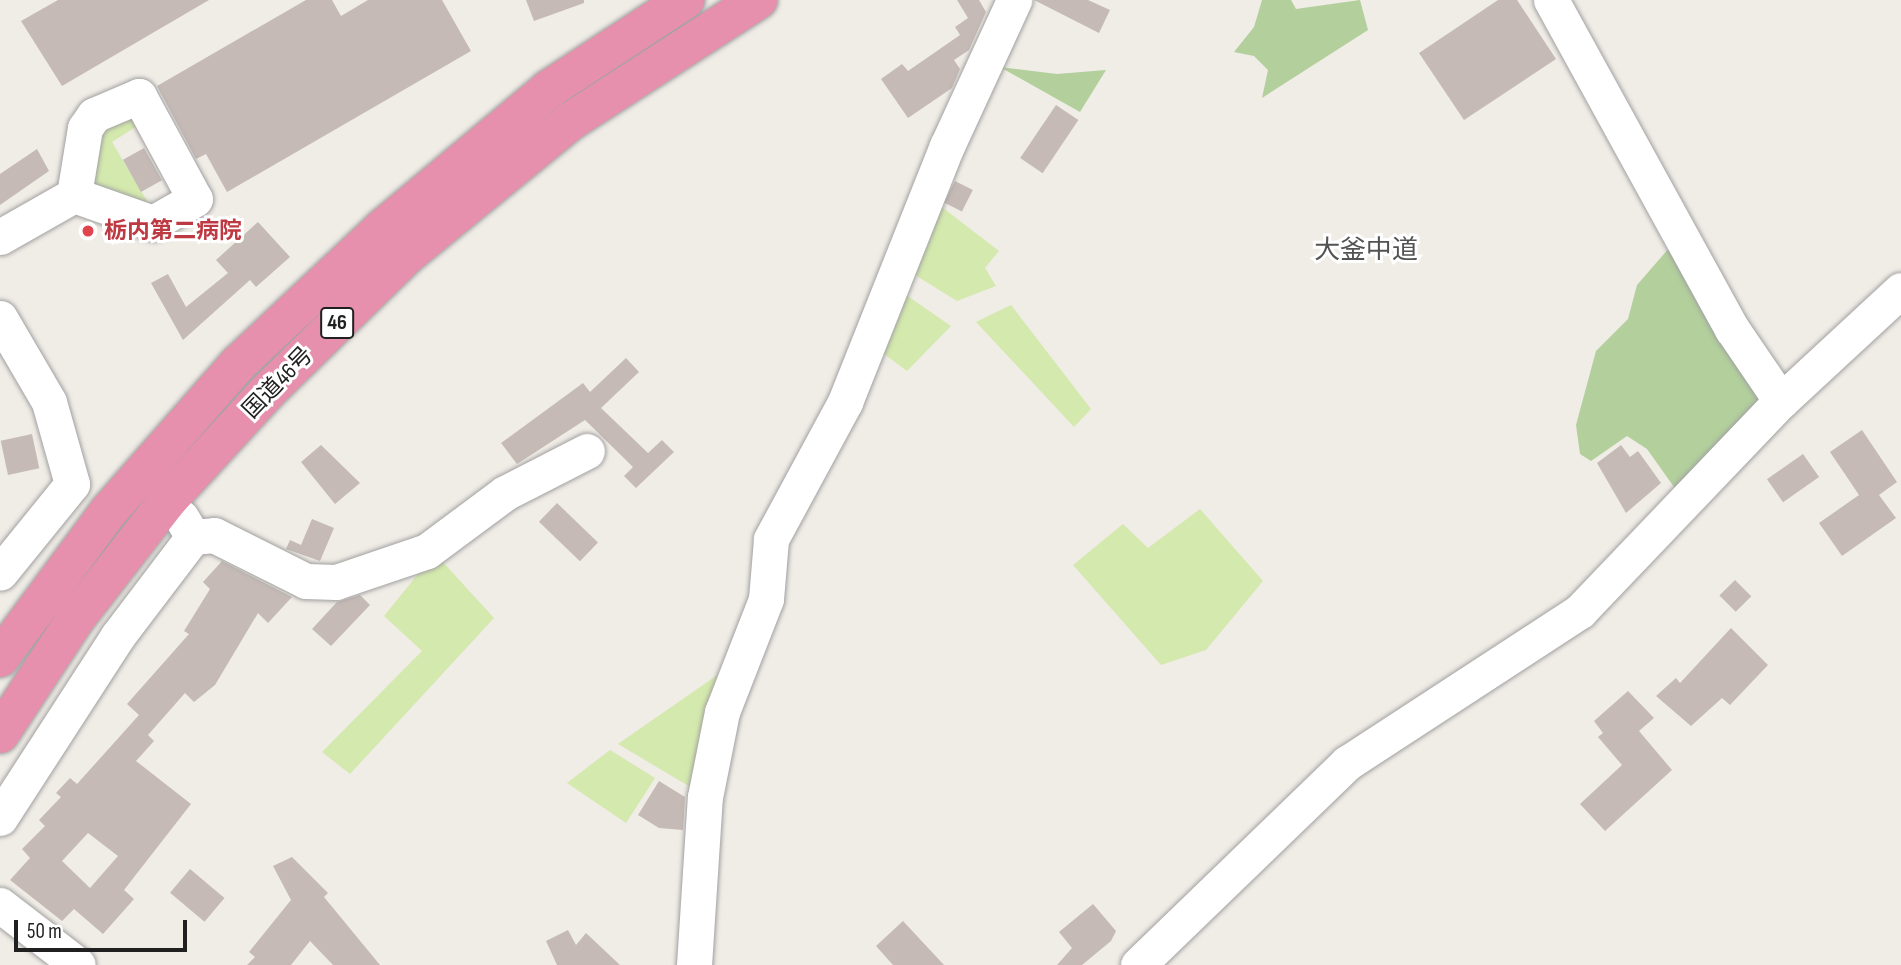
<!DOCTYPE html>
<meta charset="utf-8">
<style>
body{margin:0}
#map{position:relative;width:1901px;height:965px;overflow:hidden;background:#f0ece6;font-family:"Sofia Sans Condensed","Noto Sans JP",sans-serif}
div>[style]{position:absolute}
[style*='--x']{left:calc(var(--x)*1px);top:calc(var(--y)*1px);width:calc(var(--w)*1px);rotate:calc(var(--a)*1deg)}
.grass>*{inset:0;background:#d4e9ad}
.forest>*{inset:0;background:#b2cf9c}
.building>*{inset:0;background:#c5bab6;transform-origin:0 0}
.roads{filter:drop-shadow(0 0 2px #a1a1a1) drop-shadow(0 0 2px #a1a1a1)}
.minor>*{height:35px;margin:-17.5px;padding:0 17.5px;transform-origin:17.5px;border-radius:17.5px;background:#fff}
.highway>*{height:38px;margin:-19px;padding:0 19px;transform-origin:19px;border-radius:19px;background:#e690ad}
.dots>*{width:19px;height:19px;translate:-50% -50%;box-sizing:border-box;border:4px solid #fff;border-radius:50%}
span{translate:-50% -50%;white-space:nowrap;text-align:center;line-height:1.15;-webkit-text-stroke:6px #fff;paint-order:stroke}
.shield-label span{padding:2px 5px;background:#fff;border:2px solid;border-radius:5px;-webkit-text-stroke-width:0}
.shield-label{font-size:21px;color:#202020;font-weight:700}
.health-label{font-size:23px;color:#be3a42;font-weight:700}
.left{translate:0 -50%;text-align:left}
.street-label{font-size:23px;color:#202020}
.quarter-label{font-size:26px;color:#535353}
.scale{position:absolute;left:14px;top:920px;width:173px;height:32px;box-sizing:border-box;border:4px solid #202020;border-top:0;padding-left:9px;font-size:21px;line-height:24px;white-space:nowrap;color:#202020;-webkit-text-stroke:5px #fff;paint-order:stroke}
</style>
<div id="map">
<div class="grass">
<div style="clip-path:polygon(128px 113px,137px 126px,112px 142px,150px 206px,90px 189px,96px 133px)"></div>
<div style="clip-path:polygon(943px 208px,999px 251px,985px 268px,996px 286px,957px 301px,907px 270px,929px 214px)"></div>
<div style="clip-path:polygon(899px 290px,951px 326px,907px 371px,876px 348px)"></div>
<div style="clip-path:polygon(1011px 305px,1091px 409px,1074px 427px,976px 322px)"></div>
<div style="clip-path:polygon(1200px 509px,1263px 581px,1206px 650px,1161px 665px,1073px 565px,1123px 524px,1148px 548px)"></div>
<div style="clip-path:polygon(441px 560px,494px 618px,350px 774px,322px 752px,422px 651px,384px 616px,418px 574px)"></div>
<div style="clip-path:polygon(723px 671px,692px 788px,618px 744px)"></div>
<div style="clip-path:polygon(610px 750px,655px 778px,626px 823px,567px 783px)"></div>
</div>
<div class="forest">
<div style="clip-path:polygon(1262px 0,1291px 0,1296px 9px,1360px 0,1368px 30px,1262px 98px,1268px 70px,1254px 56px,1234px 52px,1254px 27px)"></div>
<div style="clip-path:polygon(1000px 67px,1057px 74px,1106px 70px,1080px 112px)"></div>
<div style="clip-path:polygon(1670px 247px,1766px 395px,1679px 494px,1647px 449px,1627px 436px,1591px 461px,1580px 454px,1576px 425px,1596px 351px,1628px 319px,1637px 285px)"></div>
</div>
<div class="building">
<div style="clip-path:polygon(58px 0,209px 0,62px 86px,21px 21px)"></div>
<div style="clip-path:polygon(306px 0,332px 0,341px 16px,368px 0,442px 0,471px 51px,227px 192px,206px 154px,196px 159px,157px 86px)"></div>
<div style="clip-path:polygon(526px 0,584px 0,584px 3px,534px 21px)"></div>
<div style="clip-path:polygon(957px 0,979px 0,986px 12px,969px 50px,954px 60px,960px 69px,952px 88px,908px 118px,881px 79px,902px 64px,908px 71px,960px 35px,955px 27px,968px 18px)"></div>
<div style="clip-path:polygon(1034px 0,1088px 0,1110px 10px,1099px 33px)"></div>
<div style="clip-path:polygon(1498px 0,1517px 0,1556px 59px,1464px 120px,1419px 53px)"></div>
<div style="left:1056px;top:105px;width:27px;height:64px;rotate:34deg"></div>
<div style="left:144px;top:148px;width:37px;height:24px;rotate:61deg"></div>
<div style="clip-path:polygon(37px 149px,49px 171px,0 205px,0 174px)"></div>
<div style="left:955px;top:181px;width:20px;height:24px;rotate:27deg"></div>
<div style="clip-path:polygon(258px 222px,290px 257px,256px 287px,250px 280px,183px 340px,151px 283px,168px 274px,186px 307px,228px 273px,216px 260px)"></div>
<div style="clip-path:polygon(626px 358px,639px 372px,601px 408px,648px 453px,662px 440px,674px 452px,636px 488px,624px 476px,633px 467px,585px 420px,517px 464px,501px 443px,583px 383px,590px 392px)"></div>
<div style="clip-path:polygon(1862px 430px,1897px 482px,1879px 495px,1896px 518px,1842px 556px,1819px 523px,1859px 495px,1830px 452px)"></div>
<div style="left:32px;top:434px;width:35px;height:32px;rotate:78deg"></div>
<div style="clip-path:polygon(321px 445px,360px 483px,335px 504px,301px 462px)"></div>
<div style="clip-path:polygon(1621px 445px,1630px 457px,1638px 451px,1661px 483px,1626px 513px,1597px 463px)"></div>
<div style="left:1803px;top:454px;width:28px;height:44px;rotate:55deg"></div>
<div style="left:557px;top:503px;width:57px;height:26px;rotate:44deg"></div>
<div style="clip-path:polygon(312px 519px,334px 528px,320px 561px,286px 549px,290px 540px,301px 545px)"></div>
<div style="clip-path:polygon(evenodd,222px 561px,292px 597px,268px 623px,258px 613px,215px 685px,194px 702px,185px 693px,148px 735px,154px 741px,136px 761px,191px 804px,124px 890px,134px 899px,103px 934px,74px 909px,62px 921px,10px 880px,30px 858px,22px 849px,45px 826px,39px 820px,61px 797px,56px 793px,70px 778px,77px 784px,139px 715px,127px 704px,189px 634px,184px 631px,210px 589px,203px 582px,222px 561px,88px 833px,118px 856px,90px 888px,62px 861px,88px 833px)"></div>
<div style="left:1735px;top:580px;width:23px;height:22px;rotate:45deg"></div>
<div style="clip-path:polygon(360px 595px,370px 605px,331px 646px,312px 629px,337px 602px)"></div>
<div style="clip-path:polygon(1731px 628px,1768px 665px,1730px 705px,1722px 698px,1691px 726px,1656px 696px,1676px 678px,1680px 683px)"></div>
<div style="clip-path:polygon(1628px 691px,1654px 718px,1639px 731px,1672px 770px,1605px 831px,1580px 804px,1622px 765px,1598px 737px,1603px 733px,1594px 721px)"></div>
<div style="clip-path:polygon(659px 781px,685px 797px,683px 830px,659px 828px,638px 815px)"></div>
<div style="clip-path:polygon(292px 857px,328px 893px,324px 897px,380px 965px,333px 965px,310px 941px,291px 965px,247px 965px,255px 957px,249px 952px,291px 900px,273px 866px)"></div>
<div style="left:190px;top:869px;width:45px;height:31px;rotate:40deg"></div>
<div style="clip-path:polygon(1093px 904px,1116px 931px,1111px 941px,1082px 965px,1057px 965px,1072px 948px,1059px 932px)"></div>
<div style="clip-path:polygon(903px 921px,944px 965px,893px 965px,876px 946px)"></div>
<div style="clip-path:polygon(568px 930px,576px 945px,586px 933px,620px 965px,557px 965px,546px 941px)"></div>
</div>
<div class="roads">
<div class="minor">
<div style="--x:1551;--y:0;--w:376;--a:61.2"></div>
<div style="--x:1732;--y:329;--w:87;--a:55.8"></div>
<div style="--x:139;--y:96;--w:117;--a:61.5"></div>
<div style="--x:195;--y:199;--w:48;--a:150.3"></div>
<div style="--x:153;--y:223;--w:84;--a:-160.5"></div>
<div style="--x:74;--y:195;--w:68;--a:-80.7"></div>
<div style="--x:85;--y:128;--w:16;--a:-55"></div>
<div style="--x:94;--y:115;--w:49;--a:-22.9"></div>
<div style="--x:0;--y:237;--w:85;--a:-29.6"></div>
<div style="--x:0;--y:318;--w:97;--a:59.7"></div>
<div style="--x:49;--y:402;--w:85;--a:74.3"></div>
<div style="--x:72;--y:484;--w:114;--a:129"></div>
<div style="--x:193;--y:537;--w:21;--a:-5"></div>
<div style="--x:214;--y:535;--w:103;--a:26.6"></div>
<div style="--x:306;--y:581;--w:30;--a:2"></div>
<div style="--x:336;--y:582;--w:96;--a:-18.8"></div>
<div style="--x:427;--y:551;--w:97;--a:-36.6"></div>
<div style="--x:505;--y:493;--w:92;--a:-27.1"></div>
<div style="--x:0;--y:818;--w:216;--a:-57.1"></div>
<div style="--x:117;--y:637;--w:126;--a:-52.8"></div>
<div style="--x:193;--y:537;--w:23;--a:-121"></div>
<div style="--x:0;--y:905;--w:98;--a:37.6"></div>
<div style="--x:694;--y:965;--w:168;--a:-86.3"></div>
<div style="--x:705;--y:797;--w:87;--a:-78.7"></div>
<div style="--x:722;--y:712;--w:121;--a:-68.7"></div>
<div style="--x:766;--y:599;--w:60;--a:-85.2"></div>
<div style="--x:771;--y:539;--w:156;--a:-61.6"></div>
<div style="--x:845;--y:402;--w:276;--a:-68.3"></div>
<div style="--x:947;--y:146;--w:161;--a:-65.3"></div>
<div style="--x:1138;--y:965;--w:291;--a:-44"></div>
<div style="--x:1347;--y:763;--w:278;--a:-33.1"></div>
<div style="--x:1580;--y:611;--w:291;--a:-46.3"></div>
<div style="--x:1781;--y:401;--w:163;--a:-42.8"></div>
</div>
<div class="highway">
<div style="--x:0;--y:658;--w:182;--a:-53.5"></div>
<div style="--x:108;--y:512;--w:197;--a:-48.7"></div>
<div style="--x:238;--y:364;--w:199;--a:-43.2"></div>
<div style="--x:383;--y:228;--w:217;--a:-39.9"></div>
<div style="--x:549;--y:89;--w:163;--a:-33.2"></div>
<div style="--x:0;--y:734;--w:140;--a:-56.7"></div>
<div style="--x:77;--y:617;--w:150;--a:-52.1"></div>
<div style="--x:169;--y:499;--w:144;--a:-47.5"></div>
<div style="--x:266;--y:393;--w:197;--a:-44.4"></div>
<div style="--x:407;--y:255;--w:212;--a:-39.3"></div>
<div style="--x:571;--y:121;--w:223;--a:-32.9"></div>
</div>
</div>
<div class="dots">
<div style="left:88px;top:231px;background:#e0444e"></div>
</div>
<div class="shield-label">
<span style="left:337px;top:323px">46</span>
</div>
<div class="health-label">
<span class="left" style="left:104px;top:231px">栃内第二病院</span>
</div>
<div class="street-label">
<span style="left:278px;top:383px;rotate:-46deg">国道46号</span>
</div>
<div class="quarter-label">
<span style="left:1366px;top:251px">大釜中道</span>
</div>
<div class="scale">50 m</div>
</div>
